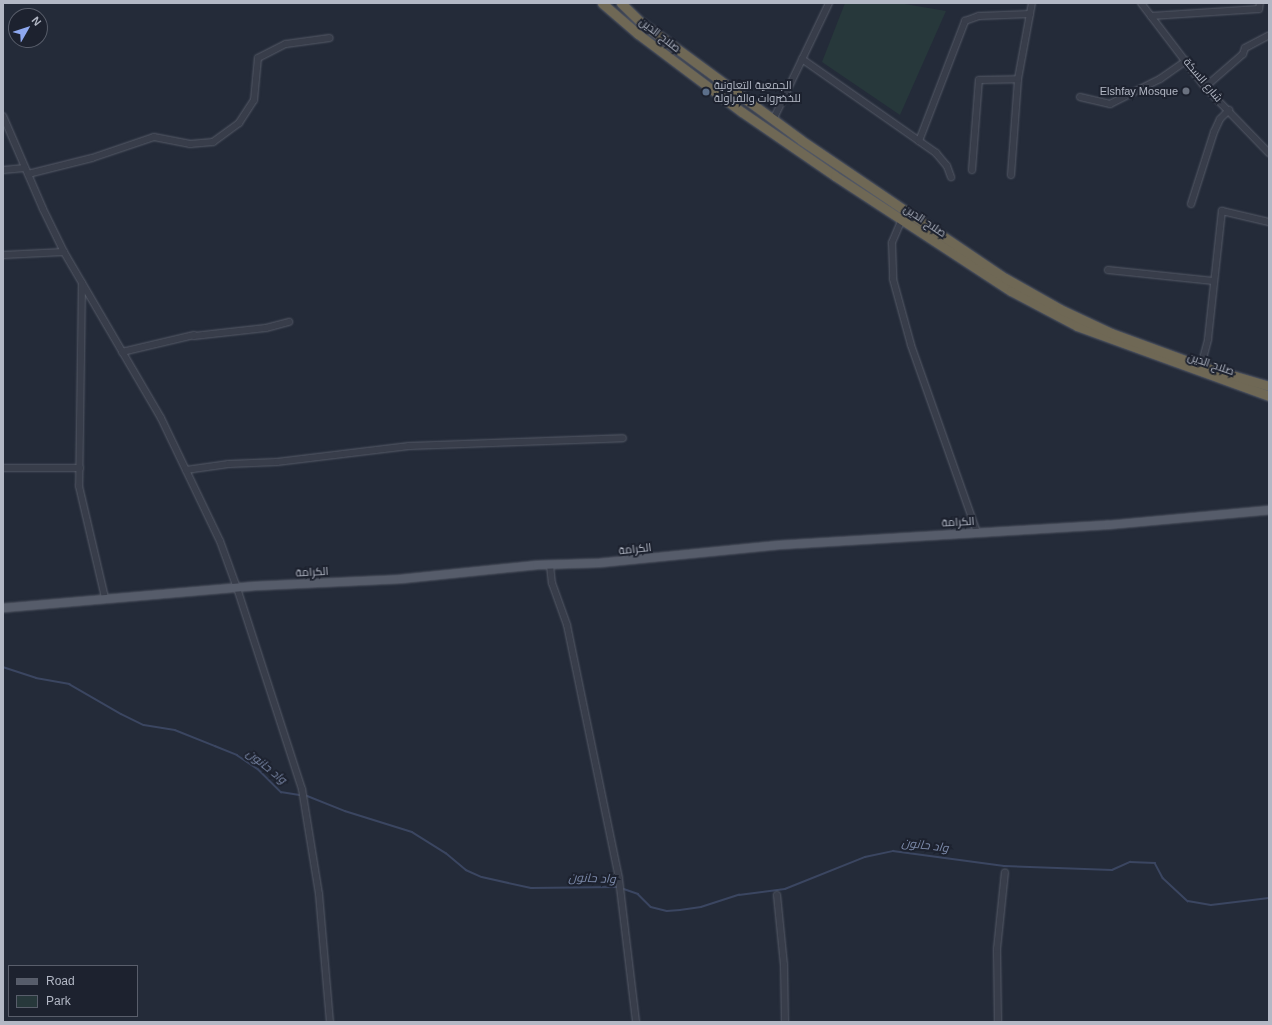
<!DOCTYPE html>
<meta charset="utf-8">
<style>
body{margin:0}
#map{position:relative;width:1272px;height:1025px;overflow:hidden;background:#242b39;font-family:Arial,Cairo,sans-serif}
div>[style]{position:absolute}
[style*='--x']{left:calc(var(--x)*1px);top:calc(var(--y)*1px);width:calc(var(--w)*1px);rotate:calc(var(--a)*1deg)}
.green>*{inset:0;background:#27383b}
.stream>*{height:1.5px;margin:-0.75px;padding:0 0.75px;transform-origin:0.75px;border-radius:0.75px;background:#3b4661}
.roads{filter:drop-shadow(0 0 1px #565b68) drop-shadow(0 0 1px #565b68)}
.minor>*{height:6px;margin:-3px;padding:0 3px;transform-origin:3px;border-radius:3px;background:#383d4a}
.major>*{height:8px;margin:-4px;padding:0 4px;transform-origin:4px;border-radius:4px;background:#565c6a}
.highway>*{height:9px;margin:-4.5px;padding:0 4.5px;transform-origin:4.5px;border-radius:4.5px;background:#6f6855}
.dots>*{width:11px;height:11px;translate:-50% -50%;box-sizing:border-box;border:2px solid #1d222f;border-radius:50%}
span{translate:-50% -50%;white-space:nowrap;text-align:center;line-height:1.15;-webkit-text-stroke:4px #1d222f;paint-order:stroke}
.street-label{font-size:11px;color:#b3b8c5}
.poi-label{font-size:11px;color:#b3b8c5}
.left{translate:0 -50%;text-align:left}
.right{translate:-100% -50%;text-align:right}
.water-label{font-size:12px;color:#7d8bab;font-style:italic}
.frame{position:absolute;inset:0;border:4px solid #b3b8c5;pointer-events:none}
.legend{position:absolute;left:8px;top:965px;width:130px;height:52px;box-sizing:border-box;background:#1d222f;border:1px solid #595e6b;margin:0;padding:5px 7px;list-style:none;font-size:12px;color:#b3b8c5}
.legend li{display:flex;align-items:center;gap:8px;height:20px}
.legend b{width:20px;border:1px solid #595e6b}
.north{position:absolute;left:8px;top:8px;width:40px;height:40px;box-sizing:border-box;background:#1d222f;border:1px solid #595e6b;border-radius:50%;rotate:51deg;font-size:11px;font-weight:700;line-height:16px;text-align:center;color:#b3b8c5}
.north::after{content:'';display:block;margin:auto;width:14px;height:18px;background:#8ea8ef;clip-path:polygon(50% 0,100% 100%,50% 72%,0 100%)}
</style>
<div id="map">
<div class="green">
<div style="clip-path:polygon(845px 3px,899px 3px,946px 11px,900px 115px,822px 62px)"></div>
</div>
<div class="stream">
<div style="--x:3;--y:667;--w:35;--a:18"></div>
<div style="--x:36;--y:678;--w:34;--a:10"></div>
<div style="--x:69;--y:684;--w:60;--a:30"></div>
<div style="--x:121;--y:714;--w:25;--a:26"></div>
<div style="--x:144;--y:725;--w:31;--a:9"></div>
<div style="--x:175;--y:730;--w:43;--a:21.8"></div>
<div style="--x:215;--y:746;--w:24;--a:22"></div>
<div style="--x:237;--y:755;--w:25;--a:34"></div>
<div style="--x:258;--y:769;--w:33;--a:45"></div>
<div style="--x:281;--y:792;--w:20;--a:9"></div>
<div style="--x:305;--y:795;--w:43;--a:21.8"></div>
<div style="--x:345;--y:811;--w:70;--a:17.4"></div>
<div style="--x:412;--y:832;--w:40;--a:32"></div>
<div style="--x:446;--y:853;--w:26;--a:40"></div>
<div style="--x:466;--y:870;--w:17;--a:24"></div>
<div style="--x:482;--y:877;--w:50;--a:12.7"></div>
<div style="--x:531;--y:888;--w:86;--a:-0.7"></div>
<div style="--x:621;--y:888;--w:18;--a:19"></div>
<div style="--x:638;--y:894;--w:18;--a:45"></div>
<div style="--x:651;--y:907;--w:16;--a:14"></div>
<div style="--x:667;--y:911;--w:13;--a:-4"></div>
<div style="--x:680;--y:910;--w:21;--a:-8"></div>
<div style="--x:701;--y:907;--w:40;--a:-18"></div>
<div style="--x:739;--y:895;--w:46;--a:-7.4"></div>
<div style="--x:785;--y:889;--w:86;--a:-21.8"></div>
<div style="--x:865;--y:857;--w:29;--a:-12"></div>
<div style="--x:893;--y:851;--w:112;--a:7.7"></div>
<div style="--x:1004;--y:866;--w:108;--a:2.1"></div>
<div style="--x:1112;--y:870;--w:20;--a:-24"></div>
<div style="--x:1130;--y:862;--w:25;--a:2"></div>
<div style="--x:1155;--y:863;--w:17;--a:62"></div>
<div style="--x:1163;--y:878;--w:34;--a:43"></div>
<div style="--x:1188;--y:901;--w:23;--a:10"></div>
<div style="--x:1211;--y:905;--w:58;--a:-6.9"></div>
</div>
<div class="roads">
<div class="minor">
<div style="--x:1141;--y:3;--w:106;--a:52.7"></div>
<div style="--x:1205;--y:87;--w:92;--a:45.9"></div>
<div style="--x:1151;--y:16;--w:108;--a:-3.7"></div>
<div style="--x:1259;--y:9;--w:6;--a:-81"></div>
<div style="--x:802;--y:59;--w:143;--a:35"></div>
<div style="--x:919;--y:141;--w:129;--a:-69"></div>
<div style="--x:965;--y:21;--w:15;--a:-20"></div>
<div style="--x:979;--y:16;--w:51;--a:-2.2"></div>
<div style="--x:1205;--y:87;--w:50;--a:-41"></div>
<div style="--x:1243;--y:54;--w:6;--a:-72"></div>
<div style="--x:1245;--y:48;--w:27;--a:-28"></div>
<div style="--x:1080;--y:97;--w:31;--a:13"></div>
<div style="--x:1110;--y:104;--w:56;--a:-26.6"></div>
<div style="--x:1160;--y:79;--w:32;--a:-35"></div>
<div style="--x:3;--y:116;--w:101;--a:66.7"></div>
<div style="--x:43;--y:209;--w:48;--a:64"></div>
<div style="--x:64;--y:252;--w:192;--a:59.7"></div>
<div style="--x:161;--y:418;--w:136;--a:64.4"></div>
<div style="--x:220;--y:541;--w:50;--a:70.1"></div>
<div style="--x:237;--y:588;--w:211;--a:72.1"></div>
<div style="--x:302;--y:789;--w:106;--a:80.8"></div>
<div style="--x:319;--y:894;--w:128;--a:85.1"></div>
<div style="--x:773;--y:120;--w:130;--a:-64.4"></div>
<div style="--x:919;--y:141;--w:21;--a:35"></div>
<div style="--x:936;--y:153;--w:17;--a:50"></div>
<div style="--x:947;--y:166;--w:12;--a:70"></div>
<div style="--x:3;--y:170;--w:22;--a:-5"></div>
<div style="--x:972;--y:170;--w:90;--a:-85.6"></div>
<div style="--x:979;--y:80;--w:39;--a:-1"></div>
<div style="--x:28;--y:174;--w:66;--a:-14"></div>
<div style="--x:92;--y:158;--w:65;--a:-18.7"></div>
<div style="--x:154;--y:137;--w:37;--a:11"></div>
<div style="--x:190;--y:144;--w:23;--a:-5"></div>
<div style="--x:213;--y:142;--w:32;--a:-36"></div>
<div style="--x:239;--y:123;--w:27;--a:-57"></div>
<div style="--x:254;--y:100;--w:42;--a:-84.6"></div>
<div style="--x:258;--y:58;--w:31;--a:-27"></div>
<div style="--x:286;--y:44;--w:44;--a:-7.8"></div>
<div style="--x:1011;--y:175;--w:96;--a:-85.8"></div>
<div style="--x:1018;--y:79;--w:77;--a:-79.6"></div>
<div style="--x:1191;--y:204;--w:76;--a:-72.3"></div>
<div style="--x:1214;--y:132;--w:14;--a:-65"></div>
<div style="--x:1220;--y:119;--w:13;--a:-45"></div>
<div style="--x:902;--y:219;--w:26;--a:113"></div>
<div style="--x:892;--y:243;--w:36;--a:88"></div>
<div style="--x:893;--y:279;--w:68;--a:74.7"></div>
<div style="--x:911;--y:345;--w:198;--a:70.6"></div>
<div style="--x:3;--y:255;--w:61;--a:-2.8"></div>
<div style="--x:1108;--y:270;--w:106;--a:6"></div>
<div style="--x:82;--y:283;--w:203;--a:90.8"></div>
<div style="--x:79;--y:486;--w:115;--a:76.9"></div>
<div style="--x:194;--y:336;--w:72;--a:-6.3"></div>
<div style="--x:266;--y:328;--w:24;--a:-15"></div>
<div style="--x:122;--y:352;--w:74;--a:-13.3"></div>
<div style="--x:1201;--y:366;--w:28;--a:-75"></div>
<div style="--x:1208;--y:339;--w:129;--a:-83.8"></div>
<div style="--x:1222;--y:211;--w:48;--a:13.2"></div>
<div style="--x:3;--y:468;--w:77;--a:0"></div>
<div style="--x:186;--y:470;--w:43;--a:-7.9"></div>
<div style="--x:229;--y:464;--w:48;--a:-2.4"></div>
<div style="--x:277;--y:462;--w:133;--a:-6.9"></div>
<div style="--x:409;--y:446;--w:214;--a:-2.1"></div>
<div style="--x:550;--y:565;--w:18;--a:84"></div>
<div style="--x:552;--y:583;--w:45;--a:70.3"></div>
<div style="--x:567;--y:625;--w:259;--a:78.4"></div>
<div style="--x:619;--y:879;--w:144;--a:83.2"></div>
<div style="--x:777;--y:895;--w:70;--a:84.3"></div>
<div style="--x:784;--y:965;--w:57;--a:89"></div>
<div style="--x:998;--y:1022;--w:73;--a:-90.8"></div>
<div style="--x:997;--y:949;--w:77;--a:-84.1"></div>
</div>
<div class="major">
<div style="--x:3;--y:608;--w:253;--a:-5"></div>
<div style="--x:255;--y:586;--w:146;--a:-2.7"></div>
<div style="--x:401;--y:579;--w:137;--a:-5.9"></div>
<div style="--x:537;--y:565;--w:62;--a:-1.8"></div>
<div style="--x:599;--y:563;--w:181;--a:-5.7"></div>
<div style="--x:779;--y:545;--w:330;--a:-3.5"></div>
<div style="--x:1108;--y:525;--w:162;--a:-5.3"></div>
</div>
<div class="highway">
<div style="--x:602;--y:3;--w:48;--a:40.7"></div>
<div style="--x:638;--y:34;--w:130;--a:36.9"></div>
<div style="--x:742;--y:112;--w:113;--a:34.5"></div>
<div style="--x:835;--y:176;--w:210;--a:33.2"></div>
<div style="--x:1011;--y:291;--w:75;--a:27.9"></div>
<div style="--x:1077;--y:326;--w:204;--a:20"></div>
<div style="--x:621;--y:3;--w:29;--a:44"></div>
<div style="--x:642;--y:23;--w:197;--a:36.3"></div>
<div style="--x:801;--y:140;--w:246;--a:34.1"></div>
<div style="--x:1005;--y:278;--w:63;--a:29.4"></div>
<div style="--x:1060;--y:309;--w:56;--a:25.2"></div>
<div style="--x:1111;--y:333;--w:96;--a:20.1"></div>
<div style="--x:1201;--y:366;--w:71;--a:16.4"></div>
</div>
</div>
<div class="dots">
<div style="left:1186px;top:91px;background:#6b7280"></div>
<div style="left:706px;top:92px;background:#5c6f8a"></div>
</div>
<div class="street-label">
<span style="left:660px;top:35px;rotate:38deg">صلاح الدين</span>
<span style="left:1203px;top:80px;rotate:50deg">شارع السكة</span>
<span style="left:925px;top:221px;rotate:34deg">صلاح الدين</span>
<span style="left:1211px;top:364px;rotate:19deg">صلاح الدين</span>
<span style="left:958px;top:522px;rotate:-3deg">الكرامة</span>
<span style="left:635px;top:549px;rotate:-6deg">الكرامة</span>
<span style="left:312px;top:572px;rotate:-3deg">الكرامة</span>
</div>
<div class="poi-label">
<span class="left" style="left:714px;top:92px">الجمعية التعاونية<br>للخضروات والفراولة</span>
<span class="right" style="left:1178px;top:91px">Elshfay Mosque</span>
</div>
<div class="water-label">
<span style="left:266px;top:767px;rotate:39deg">واد حانون</span>
<span style="left:925px;top:846px;rotate:7deg">واد حانون</span>
<span style="left:592px;top:879px;rotate:2deg">واد حانون</span>
</div>
<div class="frame"></div>
<ul class="legend">
<li><b style="height:5px;background:#565c6a"></b>Road</li>
<li><b style="height:11px;background:#27383b"></b>Park</li>
</ul>
<div class="north">N</div>
</div>
